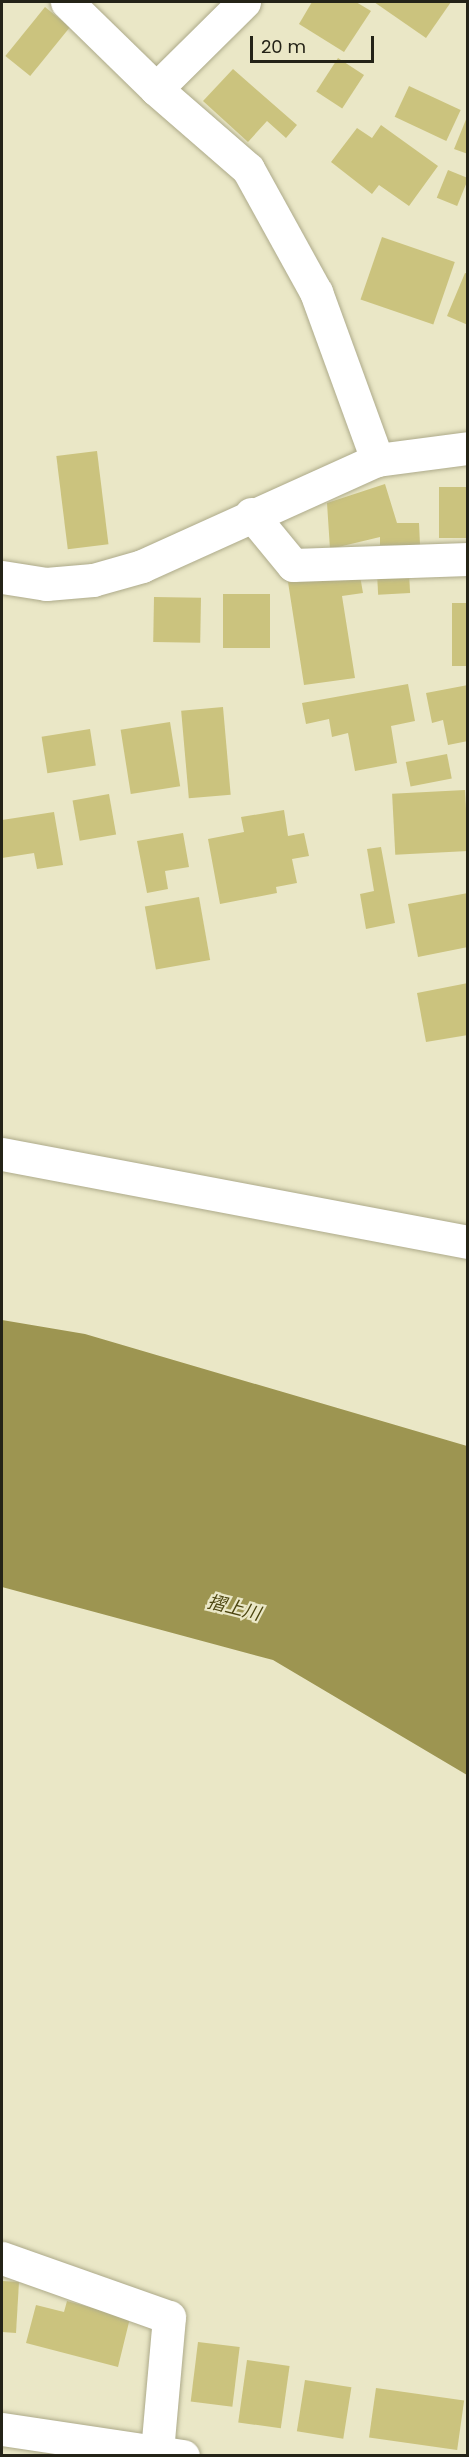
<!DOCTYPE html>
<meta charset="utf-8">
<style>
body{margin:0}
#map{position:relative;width:469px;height:2457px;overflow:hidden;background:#eae7c6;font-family:Poppins,"Noto Sans JP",sans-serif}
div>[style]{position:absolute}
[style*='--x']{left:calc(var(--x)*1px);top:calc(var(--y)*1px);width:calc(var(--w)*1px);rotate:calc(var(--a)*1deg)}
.water>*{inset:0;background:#9d9551}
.building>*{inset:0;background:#cbc37e;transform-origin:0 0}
.roads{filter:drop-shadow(0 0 2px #adaa8a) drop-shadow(0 0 2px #adaa8a)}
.minor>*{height:33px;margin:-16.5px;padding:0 16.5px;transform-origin:16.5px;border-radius:16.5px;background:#fff}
span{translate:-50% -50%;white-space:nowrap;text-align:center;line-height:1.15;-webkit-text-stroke:4.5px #eae7c6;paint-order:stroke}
.water-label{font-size:18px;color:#4c450f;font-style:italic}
.frame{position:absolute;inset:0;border:3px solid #242317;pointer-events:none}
.scale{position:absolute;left:250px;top:36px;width:124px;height:27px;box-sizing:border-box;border:3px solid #242317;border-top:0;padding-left:8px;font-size:18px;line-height:21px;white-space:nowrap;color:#242317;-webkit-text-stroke:4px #eae7c6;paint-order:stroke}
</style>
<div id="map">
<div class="water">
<div style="clip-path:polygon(2px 1320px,85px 1334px,467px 1446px,467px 1775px,273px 1660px,2px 1587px)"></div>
</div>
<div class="building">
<div style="clip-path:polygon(312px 2px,356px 2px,371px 11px,344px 52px,299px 24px)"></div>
<div style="clip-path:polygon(374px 2px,451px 2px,426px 38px)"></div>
<div style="left:45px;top:7px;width:32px;height:63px;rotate:39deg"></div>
<div style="left:338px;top:58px;width:31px;height:40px;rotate:33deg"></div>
<div style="clip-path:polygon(233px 69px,297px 125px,286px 138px,267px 121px,248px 142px,203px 101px)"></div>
<div style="left:409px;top:86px;width:57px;height:34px;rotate:25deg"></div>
<div style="clip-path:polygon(467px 117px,468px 117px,468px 154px,454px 149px)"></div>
<div style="clip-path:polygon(381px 125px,438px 166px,409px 206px,379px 185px,372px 194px,331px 162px,357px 128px,372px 138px)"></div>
<div style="left:448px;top:170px;width:22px;height:30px;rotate:22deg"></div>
<div style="left:382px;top:237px;width:77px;height:66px;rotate:19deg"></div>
<div style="clip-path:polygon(465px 273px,468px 274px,468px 325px,447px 316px)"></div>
<div style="left:97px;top:451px;width:94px;height:41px;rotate:83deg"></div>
<div style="clip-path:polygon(385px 484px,397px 523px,419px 523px,420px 545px,380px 545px,380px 537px,330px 549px,327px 503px)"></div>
<div style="left:439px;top:487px;width:29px;height:51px"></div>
<div style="clip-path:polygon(359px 570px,363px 593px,342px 596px,355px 678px,304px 685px,288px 582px)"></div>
<div style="left:409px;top:572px;width:21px;height:32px;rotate:87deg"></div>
<div style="left:270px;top:594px;width:54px;height:47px;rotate:90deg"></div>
<div style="left:154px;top:597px;width:47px;height:45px;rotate:1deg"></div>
<div style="left:468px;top:603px;width:63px;height:16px;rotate:90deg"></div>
<div style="clip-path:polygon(408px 684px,415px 721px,391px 726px,397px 763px,355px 771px,348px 733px,332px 737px,329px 719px,306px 724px,302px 703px)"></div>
<div style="clip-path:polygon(468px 685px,468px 741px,448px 745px,443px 720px,432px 723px,426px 693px)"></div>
<div style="left:223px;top:707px;width:88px;height:42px;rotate:85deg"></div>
<div style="left:170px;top:722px;width:65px;height:50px;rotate:81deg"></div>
<div style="left:90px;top:729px;width:37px;height:49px;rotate:81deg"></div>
<div style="left:447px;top:754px;width:25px;height:42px;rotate:79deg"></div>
<div style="left:465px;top:790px;width:61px;height:73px;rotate:87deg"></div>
<div style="left:109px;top:794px;width:41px;height:37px;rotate:80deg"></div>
<div style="clip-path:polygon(284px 810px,288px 836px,304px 833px,309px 856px,292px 859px,297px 883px,276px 887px,277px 893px,220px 904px,208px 839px,244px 832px,241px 817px)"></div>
<div style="clip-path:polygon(54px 812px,63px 865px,37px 869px,34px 853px,2px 858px,2px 820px)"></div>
<div style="clip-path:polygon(183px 833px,189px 867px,165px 871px,168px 889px,147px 893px,137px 841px)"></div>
<div style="clip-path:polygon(381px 847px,395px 923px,366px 929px,360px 894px,374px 891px,367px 849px)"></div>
<div style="clip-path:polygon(468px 893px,468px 947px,418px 957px,408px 904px)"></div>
<div style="left:199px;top:897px;width:64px;height:55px;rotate:80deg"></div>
<div style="clip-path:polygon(468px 983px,468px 1035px,426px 1042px,417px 993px)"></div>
<div style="clip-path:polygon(2px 2281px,19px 2282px,16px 2333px,2px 2332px)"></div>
<div style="clip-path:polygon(67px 2301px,130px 2318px,118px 2367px,26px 2343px,36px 2305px,64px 2312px)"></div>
<div style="left:198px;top:2342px;width:42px;height:60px;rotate:7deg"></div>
<div style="left:247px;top:2360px;width:43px;height:63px;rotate:8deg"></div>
<div style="left:305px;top:2380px;width:47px;height:52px;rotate:9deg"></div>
<div style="left:376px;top:2388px;width:89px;height:50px;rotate:8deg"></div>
</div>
<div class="roads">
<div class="minor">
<div style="--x:67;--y:2;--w:124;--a:44.3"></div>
<div style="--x:156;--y:89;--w:122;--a:41"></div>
<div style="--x:248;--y:169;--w:141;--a:61.1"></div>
<div style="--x:316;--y:292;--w:179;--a:70"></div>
<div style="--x:156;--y:89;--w:124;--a:-44.7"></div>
<div style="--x:251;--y:514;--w:66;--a:50.5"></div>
<div style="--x:293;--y:565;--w:175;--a:-2"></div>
<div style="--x:2;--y:577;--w:45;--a:9"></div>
<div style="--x:46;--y:584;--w:47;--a:-4.9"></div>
<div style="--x:93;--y:580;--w:51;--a:-15.9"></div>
<div style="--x:142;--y:566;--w:258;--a:-24.3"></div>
<div style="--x:377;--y:460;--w:92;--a:-7.5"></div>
<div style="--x:2;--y:1154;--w:474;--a:10.7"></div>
<div style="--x:2;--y:2258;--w:177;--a:19.5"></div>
<div style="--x:169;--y:2317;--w:136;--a:95.1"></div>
<div style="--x:2;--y:2429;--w:183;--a:8.5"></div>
</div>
</div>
<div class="water-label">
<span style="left:234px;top:1608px;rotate:14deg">摺上川</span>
</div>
<div class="frame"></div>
<div class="scale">20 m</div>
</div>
